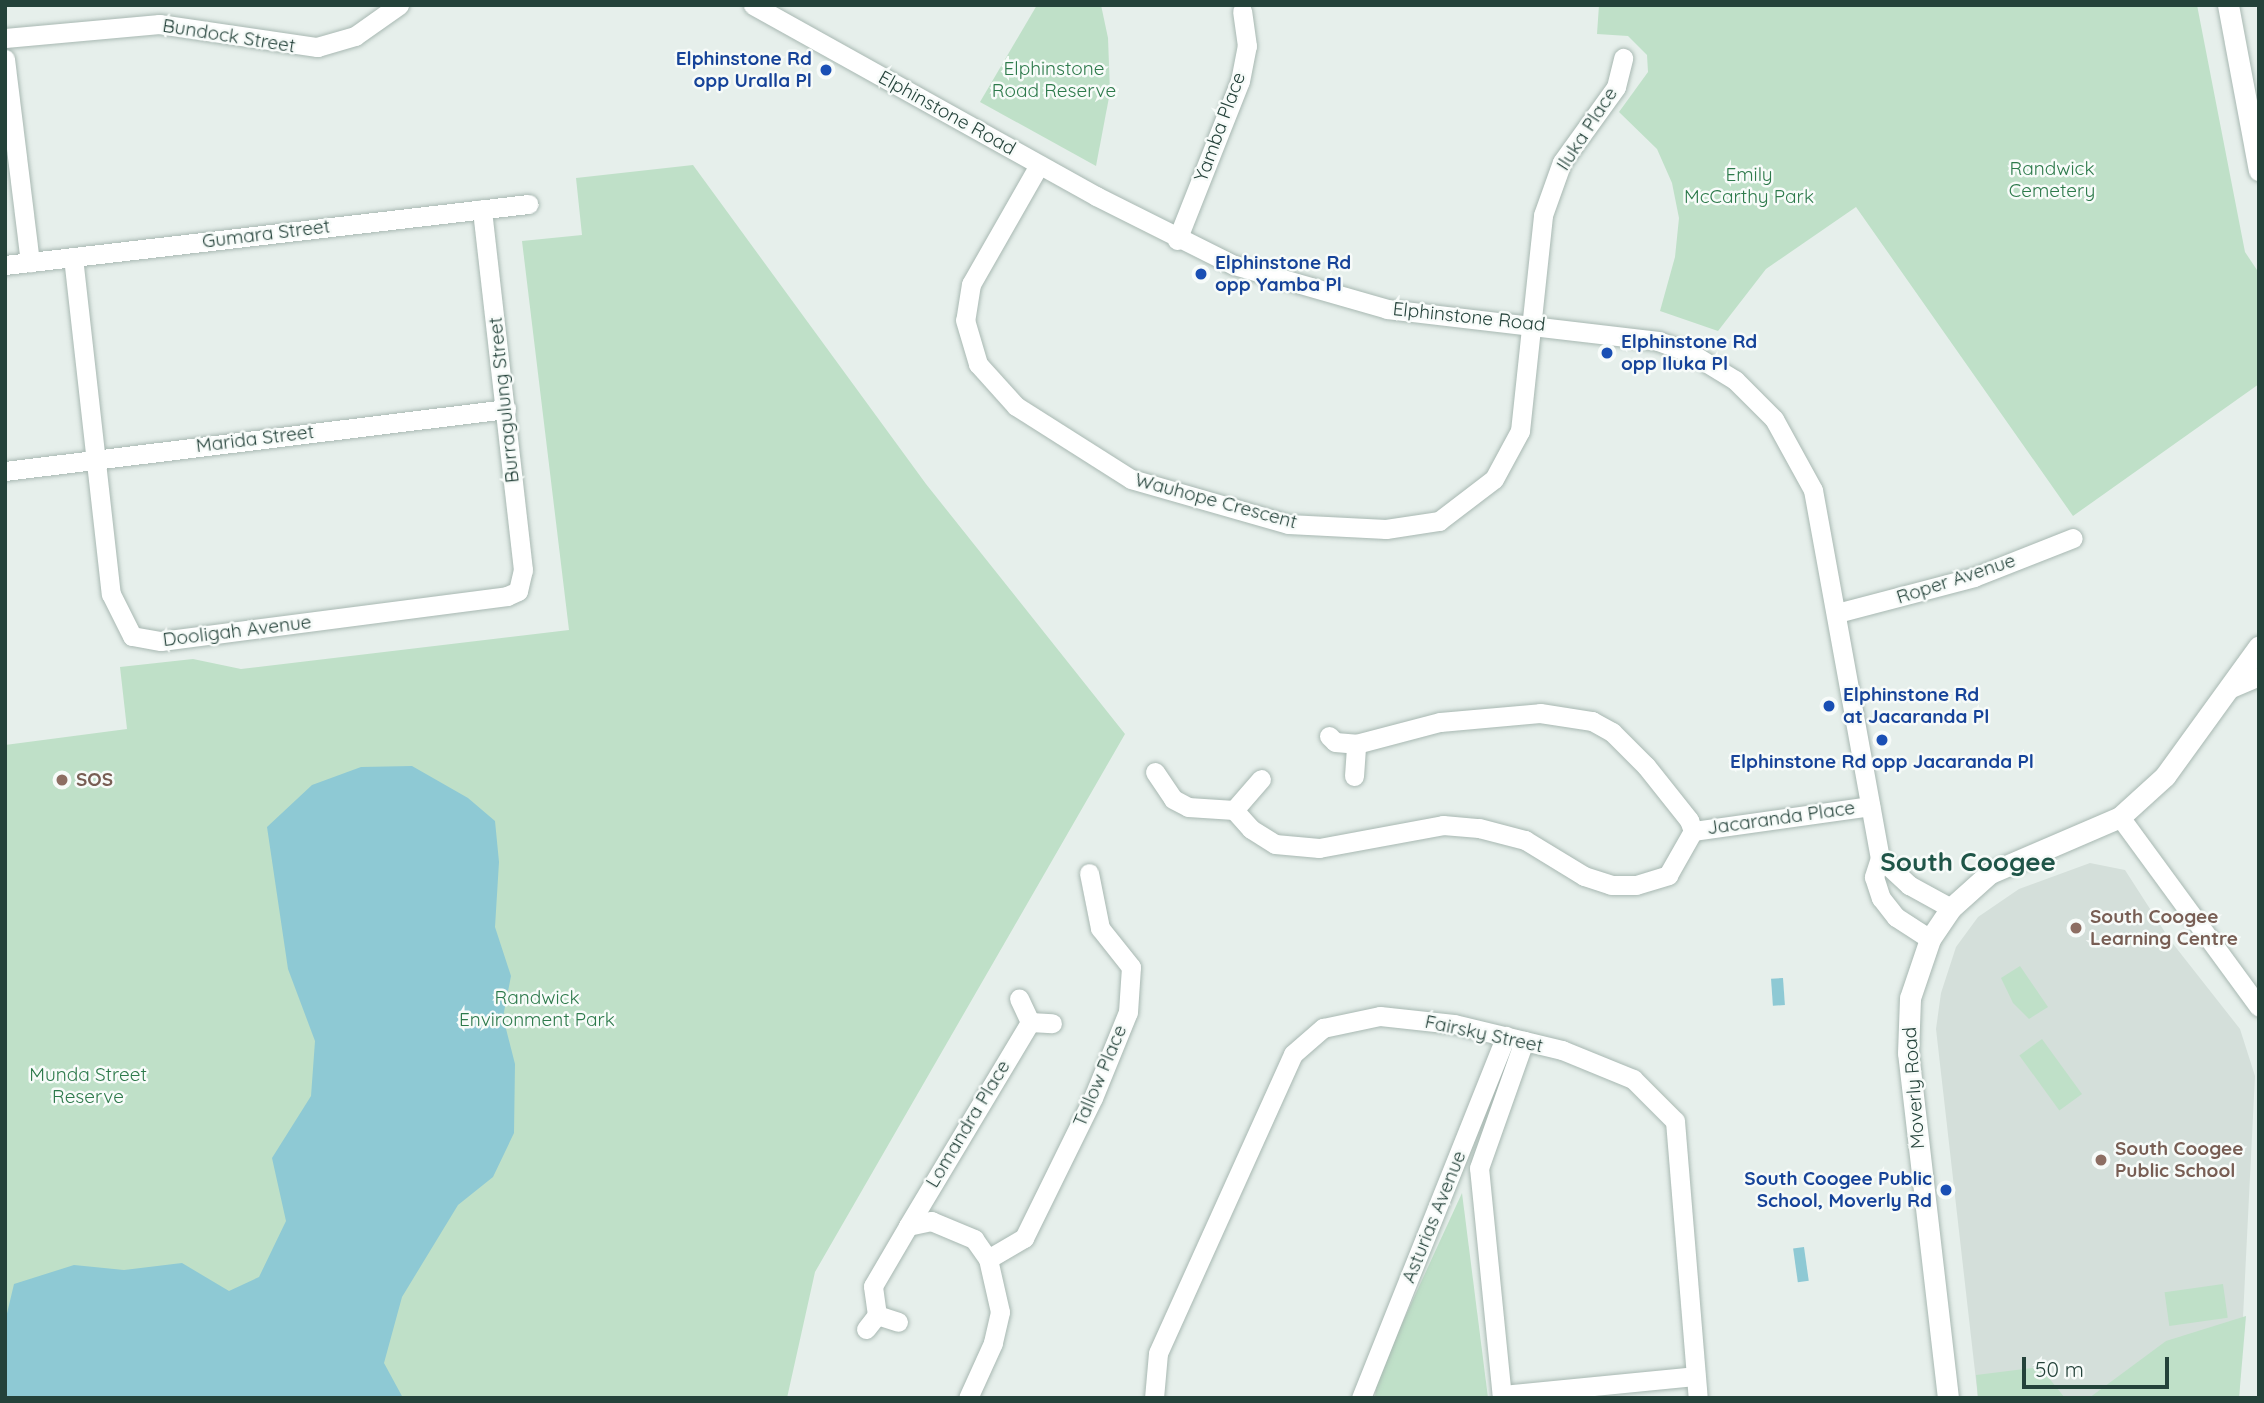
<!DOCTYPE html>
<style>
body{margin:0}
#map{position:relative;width:2264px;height:1403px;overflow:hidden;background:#e6efeb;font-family:Quicksand,sans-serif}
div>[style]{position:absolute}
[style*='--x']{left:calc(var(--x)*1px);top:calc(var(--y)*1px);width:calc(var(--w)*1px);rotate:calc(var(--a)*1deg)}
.built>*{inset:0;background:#d4dfda}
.green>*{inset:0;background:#bfe0c8;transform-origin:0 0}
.water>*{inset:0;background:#8ec9d4;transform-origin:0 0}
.roads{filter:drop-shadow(0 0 2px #a8b8b2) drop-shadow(0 0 2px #a8b8b2)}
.street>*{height:19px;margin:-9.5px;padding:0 9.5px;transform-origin:9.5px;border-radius:9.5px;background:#fff}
.secondary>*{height:21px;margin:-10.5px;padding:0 10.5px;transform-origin:10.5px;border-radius:10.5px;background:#fff}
.dots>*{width:19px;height:19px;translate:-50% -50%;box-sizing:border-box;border:4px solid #f7fbf9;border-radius:50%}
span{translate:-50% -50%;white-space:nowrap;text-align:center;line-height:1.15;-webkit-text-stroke:5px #f7fbf9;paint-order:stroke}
.street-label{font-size:19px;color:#24423a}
.transit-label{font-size:19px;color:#164399;font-weight:700}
.right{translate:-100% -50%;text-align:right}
.left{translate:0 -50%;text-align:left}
.park-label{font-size:19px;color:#2d7a4b}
.education-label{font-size:19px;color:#785e54;font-weight:700}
.district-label{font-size:26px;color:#1f5548;font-weight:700}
.frame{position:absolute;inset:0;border:7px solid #24423a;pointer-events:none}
.scale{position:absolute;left:2022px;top:1357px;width:147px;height:32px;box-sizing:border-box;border:4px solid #24423a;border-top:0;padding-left:9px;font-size:21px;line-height:24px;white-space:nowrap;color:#24423a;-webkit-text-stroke:5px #f7fbf9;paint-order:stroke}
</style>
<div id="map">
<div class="built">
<div style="clip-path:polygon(2090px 863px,2125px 870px,2170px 940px,2240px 1029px,2255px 1076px,2239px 1398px,1978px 1398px,1936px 1029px,1941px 993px,1956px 947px,1978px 917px,2019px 889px)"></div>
</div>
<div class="green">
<div style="clip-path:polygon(1037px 5px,1101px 5px,1108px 38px,1110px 92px,1096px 166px,980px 102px)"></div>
<div style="clip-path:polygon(1599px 5px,2197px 5px,2245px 252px,2259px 273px,2259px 384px,2073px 516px,1856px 207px,1766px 269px,1718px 331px,1660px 311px,1675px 257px,1679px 218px,1672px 183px,1657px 149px,1619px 112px,1648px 72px,1647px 55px,1628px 36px,1597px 34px)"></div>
<div style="clip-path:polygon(693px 165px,926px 484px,1125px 734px,815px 1272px,787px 1398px,5px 1398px,5px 745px,127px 729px,120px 667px,193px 659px,241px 669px,569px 630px,522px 241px,582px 235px,576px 178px)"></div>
<div style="clip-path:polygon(2020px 966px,2048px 1007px,2029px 1019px,2013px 1003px,2001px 978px)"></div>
<div style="left:2042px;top:1039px;width:68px;height:28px;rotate:54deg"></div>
<div style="clip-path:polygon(1462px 1193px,1488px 1398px,1375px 1398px,1377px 1378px)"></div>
<div style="left:2223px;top:1284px;width:34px;height:59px;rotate:82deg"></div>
<div style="clip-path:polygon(2246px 1316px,2239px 1398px,2089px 1398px,2166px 1341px)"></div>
<div style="clip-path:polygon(2040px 1367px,2065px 1398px,1978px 1398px,1976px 1375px)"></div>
</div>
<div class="water">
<div style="clip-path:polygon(412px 766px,468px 798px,495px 821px,499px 862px,495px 927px,511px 976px,503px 1017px,515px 1064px,514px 1133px,493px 1177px,458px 1205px,402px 1297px,384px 1363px,403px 1398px,5px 1398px,5px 1322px,14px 1284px,74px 1265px,124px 1270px,182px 1263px,229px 1291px,259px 1277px,286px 1221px,272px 1158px,311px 1096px,315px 1041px,288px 969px,267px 827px,312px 785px,361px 767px)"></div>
<div style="left:1783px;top:978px;width:27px;height:12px;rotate:86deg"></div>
<div style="left:1804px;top:1247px;width:34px;height:11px;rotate:82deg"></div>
</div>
<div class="roads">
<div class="street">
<div style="--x:753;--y:5;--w:393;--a:29.1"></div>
<div style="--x:1096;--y:196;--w:154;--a:26.6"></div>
<div style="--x:1234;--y:265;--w:159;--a:16"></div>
<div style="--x:1387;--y:309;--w:273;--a:6.7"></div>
<div style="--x:1658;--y:341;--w:33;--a:20"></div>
<div style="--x:1689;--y:352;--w:54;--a:31.3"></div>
<div style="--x:1735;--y:380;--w:55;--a:45"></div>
<div style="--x:1774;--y:419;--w:81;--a:61.2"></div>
<div style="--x:1813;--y:490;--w:374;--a:79.7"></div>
<div style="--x:1880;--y:858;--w:20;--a:108"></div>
<div style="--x:1874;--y:877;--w:22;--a:72"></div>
<div style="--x:1881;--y:898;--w:24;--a:52"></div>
<div style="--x:1896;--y:917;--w:40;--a:32.9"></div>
<div style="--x:5;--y:38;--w:155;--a:-5.2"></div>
<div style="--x:159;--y:24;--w:160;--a:8.3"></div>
<div style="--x:317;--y:47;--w:40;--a:-16"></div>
<div style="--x:355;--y:36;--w:54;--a:-35.2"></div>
<div style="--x:5;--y:59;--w:205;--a:83"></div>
<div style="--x:1039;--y:165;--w:137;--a:119.7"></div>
<div style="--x:971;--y:284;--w:36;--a:99"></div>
<div style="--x:965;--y:320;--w:46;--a:73.5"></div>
<div style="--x:978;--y:364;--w:57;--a:47.9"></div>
<div style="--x:1016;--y:406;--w:136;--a:32.4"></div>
<div style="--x:1131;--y:479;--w:163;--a:16"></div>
<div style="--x:1288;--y:524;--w:98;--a:2.9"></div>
<div style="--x:1386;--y:529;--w:54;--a:-8.6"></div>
<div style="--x:1439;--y:521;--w:69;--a:-37.4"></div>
<div style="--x:1494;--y:479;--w:55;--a:-61.6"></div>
<div style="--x:1520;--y:431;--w:217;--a:-83.9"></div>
<div style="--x:1543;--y:215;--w:56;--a:-70.3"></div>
<div style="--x:1562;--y:162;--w:92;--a:-54.2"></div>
<div style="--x:1616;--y:87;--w:30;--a:-76"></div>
<div style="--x:1177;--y:240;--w:171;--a:-68.4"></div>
<div style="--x:1240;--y:81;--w:36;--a:-79"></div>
<div style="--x:1247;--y:46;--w:35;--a:-98"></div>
<div style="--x:73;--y:257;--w:339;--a:83.6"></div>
<div style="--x:111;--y:594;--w:47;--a:63.4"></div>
<div style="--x:132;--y:636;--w:29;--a:10"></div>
<div style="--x:161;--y:641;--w:349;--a:-7.4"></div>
<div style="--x:507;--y:596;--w:12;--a:-24"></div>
<div style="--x:518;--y:591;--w:22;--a:-77"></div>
<div style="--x:523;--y:570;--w:363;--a:-96.5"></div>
<div style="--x:5;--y:265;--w:527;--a:-6.65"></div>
<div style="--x:5;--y:471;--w:505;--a:-7.05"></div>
<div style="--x:1837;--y:613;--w:142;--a:-14.7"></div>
<div style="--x:1974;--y:577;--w:106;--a:-21.5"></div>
<div style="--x:2231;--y:688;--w:30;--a:-23"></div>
<div style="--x:1329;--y:736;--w:8;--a:45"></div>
<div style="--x:1335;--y:742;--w:21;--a:5"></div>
<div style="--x:1356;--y:744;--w:87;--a:-14.7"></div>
<div style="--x:1440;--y:722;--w:100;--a:-5.1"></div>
<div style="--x:1540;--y:713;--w:53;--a:8.7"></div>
<div style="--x:1592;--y:721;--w:23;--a:29"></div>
<div style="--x:1612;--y:732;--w:48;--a:45"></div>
<div style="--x:1646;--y:766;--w:69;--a:51.5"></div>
<div style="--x:1689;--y:820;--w:12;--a:70"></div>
<div style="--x:1155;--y:772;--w:32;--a:56"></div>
<div style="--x:1173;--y:799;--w:17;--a:28"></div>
<div style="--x:1188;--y:807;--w:46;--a:3.7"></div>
<div style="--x:1234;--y:810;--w:25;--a:48"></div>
<div style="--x:1251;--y:829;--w:28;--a:32"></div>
<div style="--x:1275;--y:844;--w:44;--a:5.2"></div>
<div style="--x:1319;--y:848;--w:126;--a:-10.5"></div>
<div style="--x:1443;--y:825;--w:36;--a:5"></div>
<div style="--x:1479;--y:828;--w:48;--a:14.6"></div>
<div style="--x:1525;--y:840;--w:69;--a:31.4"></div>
<div style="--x:1584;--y:876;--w:28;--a:18"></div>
<div style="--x:1611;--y:885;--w:25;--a:0"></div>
<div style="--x:1636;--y:885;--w:34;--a:-17"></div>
<div style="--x:1668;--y:875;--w:51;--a:-60.4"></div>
<div style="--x:1693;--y:831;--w:179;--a:-8"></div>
<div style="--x:1354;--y:776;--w:32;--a:-86"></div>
<div style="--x:1234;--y:810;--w:41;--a:-48.9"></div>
<div style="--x:2120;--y:817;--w:235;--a:53.8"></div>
<div style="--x:1880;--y:858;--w:40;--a:43"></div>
<div style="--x:1909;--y:885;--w:48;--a:28.7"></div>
<div style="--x:1030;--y:1022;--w:22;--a:3"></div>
<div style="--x:908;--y:1226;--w:238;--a:-59.1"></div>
<div style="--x:1030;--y:1022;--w:26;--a:-115"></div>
<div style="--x:988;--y:1259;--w:42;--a:-30.3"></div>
<div style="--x:1024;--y:1238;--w:156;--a:-63.8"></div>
<div style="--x:1093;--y:1098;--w:93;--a:-67.9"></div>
<div style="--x:1128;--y:1012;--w:45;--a:-86.2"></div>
<div style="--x:1131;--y:967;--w:50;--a:-128.5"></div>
<div style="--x:1100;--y:928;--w:56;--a:-101.3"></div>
<div style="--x:877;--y:1315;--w:22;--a:18"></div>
<div style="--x:866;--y:1329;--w:18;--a:-52"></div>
<div style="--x:877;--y:1315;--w:29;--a:-98"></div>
<div style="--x:873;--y:1286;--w:69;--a:-59.7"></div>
<div style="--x:908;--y:1226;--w:24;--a:-12"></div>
<div style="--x:931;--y:1221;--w:47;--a:22.7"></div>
<div style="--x:974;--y:1239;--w:24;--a:55"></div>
<div style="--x:988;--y:1259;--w:54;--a:77.2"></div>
<div style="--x:1000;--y:1312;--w:32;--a:103"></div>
<div style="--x:993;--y:1343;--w:60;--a:114.4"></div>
<div style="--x:1502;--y:1395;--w:194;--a:-5.6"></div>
<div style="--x:1154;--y:1398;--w:45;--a:-84.9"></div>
<div style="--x:1158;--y:1353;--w:328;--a:-65.7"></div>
<div style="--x:1293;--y:1054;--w:40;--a:-41"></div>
<div style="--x:1323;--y:1028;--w:58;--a:-11.9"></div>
<div style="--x:1380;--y:1016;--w:74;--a:6.2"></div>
<div style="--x:1454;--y:1024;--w:111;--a:13.5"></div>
<div style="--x:1562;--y:1050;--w:77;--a:22.2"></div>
<div style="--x:1633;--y:1079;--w:59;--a:45"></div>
<div style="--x:1675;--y:1121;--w:278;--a:85.3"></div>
<div style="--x:1361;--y:1398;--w:390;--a:-68.2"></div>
<div style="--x:1502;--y:1398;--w:231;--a:-95.7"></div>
<div style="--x:1479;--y:1168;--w:135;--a:-70.5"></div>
</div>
<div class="secondary">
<div style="--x:2228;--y:5;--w:168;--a:79.4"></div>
<div style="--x:1948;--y:1398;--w:347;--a:-96.6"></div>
<div style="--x:1908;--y:1053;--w:55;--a:-87.9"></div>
<div style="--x:1910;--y:998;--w:62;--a:-71.3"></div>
<div style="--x:1930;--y:939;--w:37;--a:-56"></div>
<div style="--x:1951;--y:908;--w:52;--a:-41.9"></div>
<div style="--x:1990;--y:873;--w:142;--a:-23.3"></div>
<div style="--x:2120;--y:817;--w:61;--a:-42.3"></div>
<div style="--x:2165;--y:776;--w:160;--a:-54.1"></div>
</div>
</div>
<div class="dots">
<div style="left:826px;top:70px;background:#1a4fb4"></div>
<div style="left:1201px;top:274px;background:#1a4fb4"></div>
<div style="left:1607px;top:353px;background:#1a4fb4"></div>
<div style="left:1829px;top:706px;background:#1a4fb4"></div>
<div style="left:1882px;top:740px;background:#1a4fb4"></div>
<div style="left:62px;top:780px;background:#8d6e63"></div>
<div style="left:2076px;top:928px;background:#8d6e63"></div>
<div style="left:2101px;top:1160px;background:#8d6e63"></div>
<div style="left:1946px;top:1190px;background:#1a4fb4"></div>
</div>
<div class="street-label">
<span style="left:229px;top:36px;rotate:9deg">Bundock Street</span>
<span style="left:947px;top:113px;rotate:29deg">Elphinstone Road</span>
<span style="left:1220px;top:127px;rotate:-70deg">Yamba Place</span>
<span style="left:1587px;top:129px;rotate:-57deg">Iluka Place</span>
<span style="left:266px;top:234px;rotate:-7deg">Gumara Street</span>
<span style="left:1469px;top:317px;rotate:6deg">Elphinstone Road</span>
<span style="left:504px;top:400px;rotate:-96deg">Burragulung Street</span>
<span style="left:255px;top:439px;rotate:-7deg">Marida Street</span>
<span style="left:1216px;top:501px;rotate:15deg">Wauhope Crescent</span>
<span style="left:1956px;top:579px;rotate:-18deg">Roper Avenue</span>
<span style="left:237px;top:631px;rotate:-7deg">Dooligah Avenue</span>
<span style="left:1781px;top:818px;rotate:-8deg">Jacaranda Place</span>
<span style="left:1484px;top:1034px;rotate:12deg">Fairsky Street</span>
<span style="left:1100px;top:1076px;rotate:-67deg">Tallow Place</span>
<span style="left:1914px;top:1088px;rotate:-94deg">Moverly Road</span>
<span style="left:968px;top:1124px;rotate:-59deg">Lomandra Place</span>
<span style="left:1434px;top:1217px;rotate:-68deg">Asturias Avenue</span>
</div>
<div class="transit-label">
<span class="right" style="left:812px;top:70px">Elphinstone Rd<br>opp Uralla Pl</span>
<span class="left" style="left:1215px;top:274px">Elphinstone Rd<br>opp Yamba Pl</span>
<span class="left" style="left:1621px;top:353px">Elphinstone Rd<br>opp Iluka Pl</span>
<span class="left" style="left:1843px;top:706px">Elphinstone Rd<br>at Jacaranda Pl</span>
<span style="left:1882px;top:762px">Elphinstone Rd opp Jacaranda Pl</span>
<span class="right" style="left:1932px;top:1190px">South Coogee Public<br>School, Moverly Rd</span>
</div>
<div class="park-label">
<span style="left:1054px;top:80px">Elphinstone<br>Road Reserve</span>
<span style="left:2052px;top:180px">Randwick<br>Cemetery</span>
<span style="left:1749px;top:186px">Emily<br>McCarthy Park</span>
<span style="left:537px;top:1009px">Randwick<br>Environment Park</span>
<span style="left:88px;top:1086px">Munda Street<br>Reserve</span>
</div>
<div class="education-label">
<span class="left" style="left:76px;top:780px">SOS</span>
<span class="left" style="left:2090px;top:928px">South Coogee<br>Learning Centre</span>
<span class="left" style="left:2115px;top:1160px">South Coogee<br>Public School</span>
</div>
<div class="district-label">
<span style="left:1968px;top:862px">South Coogee</span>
</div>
<div class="frame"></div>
<div class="scale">50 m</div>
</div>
